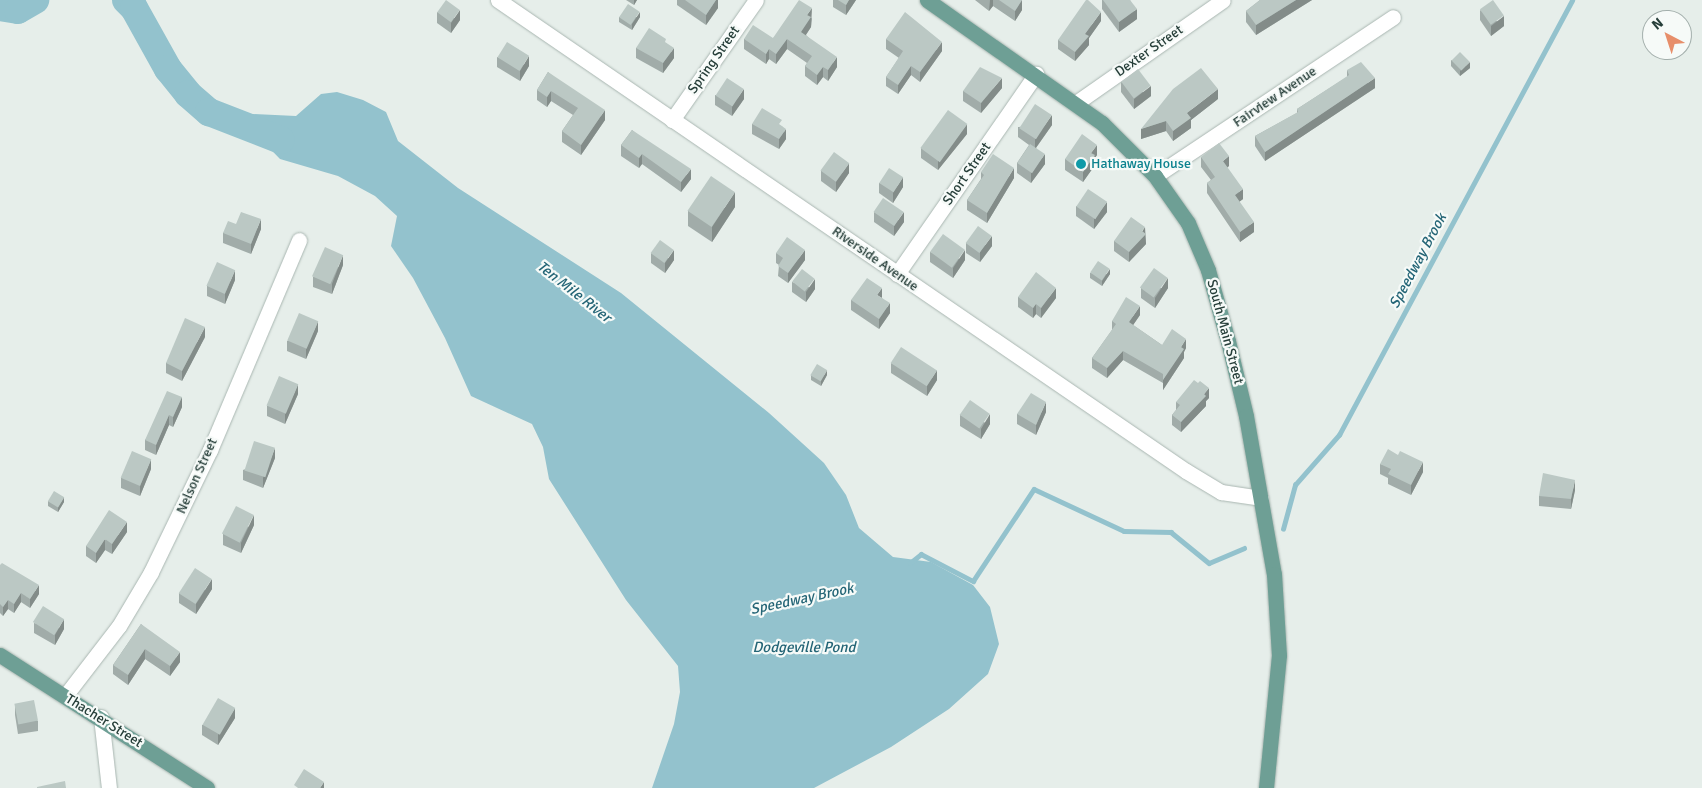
<!DOCTYPE html>
<style>
body{margin:0}
#map{position:relative;width:1702px;height:788px;overflow:hidden;background:#e6eeea;font-family:Signika,sans-serif}
div>[style]{position:absolute}
[style*='--x']{left:calc(var(--x)*1px);top:calc(var(--y)*1px);width:calc(var(--w)*1px);rotate:calc(var(--a)*1deg)}
.water>*{inset:0;background:#93c2cd}
.stream>*{height:4.5px;margin:-2.25px;padding:0 2.25px;transform-origin:2.25px;border-radius:2.25px;background:#93c2cd}
.river>*{height:28px;margin:-14px;padding:0 14px;transform-origin:14px;border-radius:14px;background:#93c2cd}
.roads{filter:drop-shadow(0 0 1px #a9b6b1) drop-shadow(0 0 1px #a9b6b1)}
.minor>*{height:15px;margin:-7.5px;padding:0 7.5px;transform-origin:7.5px;border-radius:7.5px;background:#fff}
.major>*{height:15px;margin:-7.5px;padding:0 7.5px;transform-origin:7.5px;border-radius:7.5px;background:#6e9f95}
.wall>*{inset:0;background:#a1aca9}
.shaded-wall>*{inset:0;background:#838c89}
.building>*{inset:0;background:#bbc8c4;transform-origin:0 0}
.dots>*{width:14px;height:14px;translate:-50% -50%;box-sizing:border-box;border:2px solid #f6faf8;border-radius:50%}
span{translate:-50% -50%;white-space:nowrap;text-align:center;line-height:1.15;-webkit-text-stroke:4.5px #f6faf8;paint-order:stroke}
.street-label{font-size:14px;color:#263e39}
.culture-label{font-size:14px;color:#0d838f}
.left{translate:0 -50%;text-align:left}
.water-label{font-size:15px;color:#246576;font-style:italic}
.north{position:absolute;left:1642px;top:10px;width:50px;height:50px;box-sizing:border-box;background:#f6faf8;border:1px solid #a3afac;border-radius:50%;rotate:320deg;font-size:14px;font-weight:700;line-height:20px;text-align:center;color:#263e39}
.north::after{content:'';display:block;margin:auto;width:18px;height:22px;background:#e78e6a;clip-path:polygon(50% 0,100% 100%,50% 72%,0 100%)}
</style>
<div id="map">
<div class="water">
<div style="clip-path:polygon(337px 92px,363px 100px,386px 112px,398px 141px,458px 188px,621px 293px,769px 413px,824px 463px,846px 495px,859px 528px,893px 557px,931px 562px,973px 585px,990px 607px,999px 644px,988px 674px,949px 709px,891px 747px,814px 788px,652px 788px,674px 724px,680px 692px,678px 666px,626px 600px,549px 479px,543px 447px,532px 424px,471px 396px,445px 338px,413px 278px,391px 246px,397px 216px,375px 196px,338px 176px,280px 159px,247px 125px,252px 114px,296px 116px,321px 94px)"></div>
</div>
<div class="stream">
<div style="--x:1283;--y:529;--w:46;--a:-74.7"></div>
<div style="--x:1295;--y:485;--w:67;--a:-48.7"></div>
<div style="--x:1339;--y:435;--w:493;--a:-61.8"></div>
<div style="--x:910;--y:563;--w:14;--a:-39"></div>
<div style="--x:921;--y:554;--w:59;--a:27.4"></div>
<div style="--x:973;--y:581;--w:110;--a:-56.5"></div>
<div style="--x:1034;--y:489;--w:99;--a:25"></div>
<div style="--x:1124;--y:531;--w:47;--a:1.2"></div>
<div style="--x:1171;--y:532;--w:49;--a:39.2"></div>
<div style="--x:1209;--y:563;--w:38;--a:-23"></div>
</div>
<div class="river">
<div style="--x:126;--y:0;--w:11;--a:45"></div>
<div style="--x:134;--y:8;--w:70;--a:60.9"></div>
<div style="--x:168;--y:69;--w:32;--a:51"></div>
<div style="--x:188;--y:94;--w:28;--a:41"></div>
<div style="--x:209;--y:112;--w:77;--a:21.3"></div>
<div style="--x:0;--y:7;--w:18;--a:9"></div>
<div style="--x:18;--y:10;--w:20;--a:-30"></div>
</div>
<div class="roads">
<div class="minor">
<div style="--x:498;--y:0;--w:834;--a:34.4"></div>
<div style="--x:1186;--y:471;--w:41;--a:31"></div>
<div style="--x:1221;--y:492;--w:40;--a:8.5"></div>
<div style="--x:1076;--y:103;--w:179;--a:-35"></div>
<div style="--x:672;--y:120;--w:146;--a:-55"></div>
<div style="--x:1155;--y:176;--w:286;--a:-33.7"></div>
<div style="--x:897;--y:274;--w:244;--a:-55.2"></div>
<div style="--x:65;--y:696;--w:88;--a:-52.4"></div>
<div style="--x:119;--y:626;--w:63;--a:-59.3"></div>
<div style="--x:151;--y:572;--w:136;--a:-64.2"></div>
<div style="--x:210;--y:450;--w:228;--a:-67"></div>
<div style="--x:101;--y:717;--w:71;--a:83.6"></div>
</div>
<div class="major">
<div style="--x:927;--y:0;--w:214;--a:35.1"></div>
<div style="--x:1102;--y:123;--w:75;--a:45"></div>
<div style="--x:1155;--y:176;--w:57;--a:54.9"></div>
<div style="--x:1188;--y:223;--w:51;--a:66.9"></div>
<div style="--x:1208;--y:270;--w:74;--a:74.3"></div>
<div style="--x:1228;--y:341;--w:77;--a:76.5"></div>
<div style="--x:1246;--y:416;--w:160;--a:80"></div>
<div style="--x:1274;--y:574;--w:81;--a:86.5"></div>
<div style="--x:1279;--y:655;--w:134;--a:95.6"></div>
<div style="--x:0;--y:655;--w:246;--a:32.7"></div>
</div>
</div>
<div class="wall">
<div style="clip-path:polygon(626px 0,637px 0,634px 5px)"></div>
<div style="clip-path:polygon(677px 0,718px 0,718px 8px,706px 25px,677px 5px)"></div>
<div style="clip-path:polygon(833px 0,856px 0,846px 15px,833px 7px)"></div>
<div style="clip-path:polygon(975px 0,1022px 0,1022px 10px,1015px 21px,993px 6px,989px 11px)"></div>
<div style="clip-path:polygon(1102px 0,1130px 0,1137px 19px,1119px 32px,1102px 9px)"></div>
<div style="clip-path:polygon(1260px 0,1312px 0,1256px 35px,1246px 22px,1246px 11px)"></div>
<div style="clip-path:polygon(1480px 10px,1504px 26px,1491px 36px,1480px 20px)"></div>
<div style="clip-path:polygon(437px 12px,460px 20px,451px 33px,437px 23px)"></div>
<div style="clip-path:polygon(619px 17px,640px 17px,632px 30px,619px 22px)"></div>
<div style="clip-path:polygon(812px 18px,811px 27px,806px 35px,837px 67px,828px 81px,823px 77px,817px 85px,805px 76px,805px 66px,807px 63px,787px 49px,776px 64px,769px 59px,766px 64px,744px 49px,744px 39px,773px 38px)"></div>
<div style="clip-path:polygon(1101px 21px,1089px 38px,1089px 45px,1075px 61px,1058px 49px,1058px 40px)"></div>
<div style="clip-path:polygon(886px 39px,942px 51px,920px 82px,911px 75px,898px 94px,886px 86px,886px 77px,899px 58px,886px 49px)"></div>
<div style="clip-path:polygon(666px 43px,674px 58px,663px 73px,636px 58px,636px 48px)"></div>
<div style="clip-path:polygon(497px 57px,529px 66px,520px 81px,497px 67px)"></div>
<div style="clip-path:polygon(1451px 60px,1470px 68px,1460px 76px,1451px 66px)"></div>
<div style="clip-path:polygon(1347px 70px,1375px 88px,1265px 161px,1255px 146px,1255px 136px,1297px 113px,1297px 109px,1347px 77px)"></div>
<div style="clip-path:polygon(548px 72px,605px 120px,581px 155px,562px 142px,562px 131px,573px 115px,551px 101px,547px 107px,537px 100px,537px 90px)"></div>
<div style="clip-path:polygon(1121px 82px,1151px 96px,1134px 109px,1121px 92px)"></div>
<div style="clip-path:polygon(1002px 88px,981px 113px,963px 101px,963px 91px)"></div>
<div style="clip-path:polygon(715px 95px,744px 99px,732px 116px,715px 105px)"></div>
<div style="clip-path:polygon(1218px 99px,1191px 120px,1191px 128px,1173px 141px,1166px 131px,1141px 139px,1141px 129px)"></div>
<div style="clip-path:polygon(752px 124px,782px 126px,786px 139px,779px 149px,752px 134px)"></div>
<div style="clip-path:polygon(1052px 125px,1036px 148px,1045px 164px,1031px 183px,1017px 173px,1017px 163px,1029px 145px,1018px 137px,1018px 127px)"></div>
<div style="clip-path:polygon(632px 130px,691px 179px,681px 192px,642px 164px,639px 168px,621px 156px,621px 145px)"></div>
<div style="clip-path:polygon(967px 134px,938px 170px,921px 158px,921px 148px)"></div>
<div style="clip-path:polygon(1097px 155px,1095px 158px,1095px 165px,1083px 182px,1065px 170px,1065px 159px)"></div>
<div style="clip-path:polygon(1201px 157px,1229px 166px,1227px 167px,1243px 199px,1239px 202px,1254px 232px,1240px 242px,1207px 193px,1207px 183px,1211px 180px,1201px 167px)"></div>
<div style="clip-path:polygon(821px 171px,849px 173px,836px 192px,821px 181px)"></div>
<div style="clip-path:polygon(981px 172px,1014px 178px,987px 223px,967px 210px,967px 200px,981px 179px)"></div>
<div style="clip-path:polygon(879px 183px,903px 187px,893px 203px,879px 193px)"></div>
<div style="clip-path:polygon(1076px 206px,1107px 212px,1094px 229px,1076px 216px)"></div>
<div style="clip-path:polygon(735px 207px,712px 242px,688px 226px,688px 211px)"></div>
<div style="clip-path:polygon(874px 212px,904px 222px,894px 236px,874px 222px)"></div>
<div style="clip-path:polygon(236px 224px,261px 229px,251px 254px,223px 243px,223px 233px)"></div>
<div style="clip-path:polygon(1145px 233px,1146px 244px,1129px 262px,1114px 251px,1114px 241px)"></div>
<div style="clip-path:polygon(966px 243px,992px 246px,980px 262px,966px 253px)"></div>
<div style="clip-path:polygon(930px 252px,965px 260px,953px 278px,930px 262px)"></div>
<div style="clip-path:polygon(651px 253px,674px 260px,665px 273px,651px 263px)"></div>
<div style="clip-path:polygon(776px 253px,805px 260px,788px 283px,778px 276px,779px 265px,776px 263px)"></div>
<div style="clip-path:polygon(343px 265px,332px 294px,313px 287px,313px 277px)"></div>
<div style="clip-path:polygon(1090px 273px,1110px 274px,1102px 286px,1090px 278px)"></div>
<div style="clip-path:polygon(235px 280px,225px 304px,207px 296px,207px 286px)"></div>
<div style="clip-path:polygon(792px 282px,815px 289px,806px 302px,792px 292px)"></div>
<div style="clip-path:polygon(1141px 288px,1168px 288px,1155px 308px,1141px 298px)"></div>
<div style="clip-path:polygon(1018px 297px,1056px 298px,1041px 318px,1036px 314px,1033px 318px,1018px 307px)"></div>
<div style="clip-path:polygon(882px 298px,890px 313px,879px 329px,851px 310px,851px 300px)"></div>
<div style="clip-path:polygon(1140px 315px,1133px 325px,1162px 345px,1186px 348px,1184px 352px,1184px 358px,1163px 390px,1163px 383px,1123px 360px,1107px 378px,1092px 368px,1092px 358px,1112px 330px,1112px 321px)"></div>
<div style="clip-path:polygon(318px 331px,306px 359px,287px 351px,287px 341px)"></div>
<div style="clip-path:polygon(205px 337px,182px 381px,166px 373px,166px 363px)"></div>
<div style="clip-path:polygon(891px 363px,937px 380px,927px 396px,891px 373px)"></div>
<div style="clip-path:polygon(811px 375px,827px 375px,821px 386px,811px 380px)"></div>
<div style="clip-path:polygon(298px 394px,285px 424px,267px 416px,267px 406px)"></div>
<div style="clip-path:polygon(182px 397px,182px 407px,173px 427px,169px 425px,156px 455px,145px 450px,145px 440px)"></div>
<div style="clip-path:polygon(1209px 398px,1206px 401px,1206px 406px,1181px 432px,1172px 425px,1172px 415px,1176px 410px,1176px 402px)"></div>
<div style="clip-path:polygon(1046px 412px,1036px 435px,1017px 424px,1017px 414px)"></div>
<div style="clip-path:polygon(960px 415px,990px 424px,981px 439px,960px 426px)"></div>
<div style="clip-path:polygon(275px 458px,263px 488px,243px 480px,243px 470px)"></div>
<div style="clip-path:polygon(1380px 464px,1423px 472px,1411px 495px,1388px 484px,1388px 478px,1380px 474px)"></div>
<div style="clip-path:polygon(151px 469px,140px 496px,121px 488px,121px 478px)"></div>
<div style="clip-path:polygon(1575px 490px,1571px 509px,1539px 506px,1539px 496px)"></div>
<div style="clip-path:polygon(48px 501px,64px 502px,58px 512px,48px 506px)"></div>
<div style="clip-path:polygon(254px 525px,241px 553px,223px 545px,223px 534px)"></div>
<div style="clip-path:polygon(127px 532px,112px 554px,105px 550px,96px 563px,86px 556px,86px 546px)"></div>
<div style="clip-path:polygon(0 565px,39px 594px,30px 608px,21px 602px,14px 613px,8px 609px,3px 616px,0 613px)"></div>
<div style="clip-path:polygon(212px 589px,196px 614px,179px 603px,179px 593px)"></div>
<div style="clip-path:polygon(34px 623px,64px 629px,55px 645px,34px 633px)"></div>
<div style="clip-path:polygon(141px 624px,180px 662px,170px 676px,145px 659px,128px 685px,113px 674px,113px 665px)"></div>
<div style="clip-path:polygon(15px 705px,38px 721px,38px 731px,18px 734px,15px 715px)"></div>
<div style="clip-path:polygon(235px 718px,218px 745px,202px 735px,202px 725px)"></div>
</div>
<div class="shaded-wall">
<div style="clip-path:polygon(634px 0,637px 0,634px 5px)"></div>
<div style="clip-path:polygon(716px 0,718px 0,718px 8px,706px 25px,706px 15px)"></div>
<div style="clip-path:polygon(849px 0,856px 0,846px 15px,846px 5px)"></div>
<div style="clip-path:polygon(990px 0,993px 0,993px 6px,989px 11px)"></div>
<div style="clip-path:polygon(1022px 0,1022px 10px,1015px 21px,1015px 11px)"></div>
<div style="clip-path:polygon(1296px 0,1312px 0,1256px 35px,1256px 25px)"></div>
<div style="clip-path:polygon(812px 8px,811px 27px,801px 42px,801px 32px,807px 15px)"></div>
<div style="clip-path:polygon(1137px 9px,1137px 19px,1119px 32px,1119px 22px)"></div>
<div style="clip-path:polygon(460px 10px,460px 20px,451px 33px,451px 23px)"></div>
<div style="clip-path:polygon(640px 12px,640px 17px,632px 30px,632px 24px)"></div>
<div style="clip-path:polygon(1101px 12px,1101px 21px,1089px 38px,1089px 45px,1075px 61px,1075px 52px,1085px 34px)"></div>
<div style="clip-path:polygon(1504px 16px,1504px 26px,1491px 36px,1491px 26px)"></div>
<div style="clip-path:polygon(787px 39px,787px 49px,776px 64px,776px 54px)"></div>
<div style="clip-path:polygon(942px 42px,942px 51px,920px 82px,920px 72px)"></div>
<div style="clip-path:polygon(674px 48px,674px 58px,663px 73px,663px 63px)"></div>
<div style="clip-path:polygon(769px 49px,769px 59px,766px 64px,766px 54px)"></div>
<div style="clip-path:polygon(529px 56px,529px 66px,520px 81px,520px 71px)"></div>
<div style="clip-path:polygon(837px 57px,837px 67px,828px 81px,828px 70px)"></div>
<div style="clip-path:polygon(1470px 62px,1470px 68px,1460px 76px,1460px 71px)"></div>
<div style="clip-path:polygon(911px 66px,911px 75px,898px 94px,898px 85px)"></div>
<div style="clip-path:polygon(823px 67px,823px 77px,817px 85px,817px 75px)"></div>
<div style="clip-path:polygon(1002px 78px,1002px 88px,981px 113px,981px 103px)"></div>
<div style="clip-path:polygon(1375px 78px,1375px 88px,1265px 161px,1265px 152px)"></div>
<div style="clip-path:polygon(1151px 86px,1151px 96px,1134px 109px,1134px 99px)"></div>
<div style="clip-path:polygon(744px 89px,744px 99px,732px 116px,732px 106px)"></div>
<div style="clip-path:polygon(1218px 89px,1218px 99px,1191px 120px,1191px 128px,1173px 141px,1173px 131px,1187px 113px)"></div>
<div style="clip-path:polygon(551px 91px,551px 101px,547px 107px,547px 97px)"></div>
<div style="clip-path:polygon(605px 110px,605px 120px,581px 155px,581px 145px)"></div>
<div style="clip-path:polygon(1052px 115px,1052px 125px,1035px 149px,1035px 139px)"></div>
<div style="clip-path:polygon(1166px 121px,1166px 131px,1141px 139px,1141px 129px)"></div>
<div style="clip-path:polygon(967px 124px,967px 134px,938px 170px,938px 160px)"></div>
<div style="clip-path:polygon(786px 129px,786px 139px,779px 149px,779px 139px)"></div>
<div style="clip-path:polygon(1097px 145px,1097px 155px,1095px 158px,1095px 165px,1083px 182px,1083px 172px,1091px 153px)"></div>
<div style="clip-path:polygon(642px 154px,642px 164px,639px 168px,639px 158px)"></div>
<div style="clip-path:polygon(1045px 154px,1045px 164px,1031px 183px,1031px 173px)"></div>
<div style="clip-path:polygon(1229px 156px,1229px 166px,1223px 171px,1223px 161px)"></div>
<div style="clip-path:polygon(849px 163px,849px 173px,836px 192px,836px 182px)"></div>
<div style="clip-path:polygon(1014px 168px,1014px 178px,987px 223px,987px 213px)"></div>
<div style="clip-path:polygon(691px 169px,691px 179px,681px 192px,681px 182px)"></div>
<div style="clip-path:polygon(903px 177px,903px 187px,893px 203px,893px 193px)"></div>
<div style="clip-path:polygon(1243px 189px,1243px 199px,1235px 205px,1235px 195px)"></div>
<div style="clip-path:polygon(735px 192px,735px 207px,712px 242px,712px 227px)"></div>
<div style="clip-path:polygon(1107px 202px,1107px 212px,1094px 229px,1094px 219px)"></div>
<div style="clip-path:polygon(904px 212px,904px 222px,894px 236px,894px 226px)"></div>
<div style="clip-path:polygon(261px 219px,261px 229px,251px 254px,251px 244px)"></div>
<div style="clip-path:polygon(1254px 222px,1254px 232px,1240px 242px,1240px 232px)"></div>
<div style="clip-path:polygon(1145px 227px,1146px 244px,1129px 262px,1129px 252px)"></div>
<div style="clip-path:polygon(992px 236px,992px 246px,980px 262px,980px 252px)"></div>
<div style="clip-path:polygon(674px 250px,674px 260px,665px 273px,665px 263px)"></div>
<div style="clip-path:polygon(805px 250px,805px 260px,788px 283px,788px 273px)"></div>
<div style="clip-path:polygon(965px 250px,965px 260px,953px 278px,953px 268px)"></div>
<div style="clip-path:polygon(343px 255px,343px 265px,332px 294px,332px 284px)"></div>
<div style="clip-path:polygon(1110px 269px,1110px 274px,1102px 286px,1102px 281px)"></div>
<div style="clip-path:polygon(235px 270px,235px 280px,225px 304px,225px 294px)"></div>
<div style="clip-path:polygon(1168px 278px,1168px 288px,1155px 308px,1155px 298px)"></div>
<div style="clip-path:polygon(815px 279px,815px 289px,806px 302px,806px 292px)"></div>
<div style="clip-path:polygon(882px 288px,882px 298px,877px 295px)"></div>
<div style="clip-path:polygon(1056px 288px,1056px 298px,1041px 318px,1041px 308px)"></div>
<div style="clip-path:polygon(890px 303px,890px 313px,879px 329px,879px 319px)"></div>
<div style="clip-path:polygon(1036px 304px,1036px 314px,1033px 318px,1033px 308px)"></div>
<div style="clip-path:polygon(1140px 306px,1140px 315px,1129px 331px,1129px 322px)"></div>
<div style="clip-path:polygon(318px 321px,318px 331px,306px 359px,306px 349px)"></div>
<div style="clip-path:polygon(205px 327px,205px 337px,182px 381px,182px 371px)"></div>
<div style="clip-path:polygon(1186px 339px,1186px 348px,1184px 352px,1184px 358px,1163px 390px,1163px 380px,1181px 347px)"></div>
<div style="clip-path:polygon(1123px 351px,1123px 360px,1107px 378px,1107px 368px)"></div>
<div style="clip-path:polygon(827px 370px,827px 375px,821px 386px,821px 381px)"></div>
<div style="clip-path:polygon(937px 370px,937px 380px,927px 396px,927px 386px)"></div>
<div style="clip-path:polygon(298px 384px,298px 394px,285px 424px,285px 414px)"></div>
<div style="clip-path:polygon(1209px 388px,1209px 398px,1206px 401px,1206px 406px,1181px 432px,1181px 422px)"></div>
<div style="clip-path:polygon(182px 397px,182px 407px,173px 427px,173px 417px)"></div>
<div style="clip-path:polygon(1046px 402px,1046px 412px,1036px 435px,1036px 425px)"></div>
<div style="clip-path:polygon(990px 414px,990px 424px,981px 439px,981px 429px)"></div>
<div style="clip-path:polygon(169px 415px,169px 425px,156px 455px,156px 445px)"></div>
<div style="clip-path:polygon(275px 448px,275px 458px,263px 488px,263px 478px)"></div>
<div style="clip-path:polygon(151px 459px,151px 469px,140px 496px,140px 486px)"></div>
<div style="clip-path:polygon(1423px 462px,1423px 472px,1411px 495px,1411px 485px)"></div>
<div style="clip-path:polygon(1575px 480px,1575px 490px,1571px 509px,1571px 499px)"></div>
<div style="clip-path:polygon(64px 497px,64px 502px,58px 512px,58px 507px)"></div>
<div style="clip-path:polygon(254px 515px,254px 525px,241px 553px,241px 543px)"></div>
<div style="clip-path:polygon(127px 522px,127px 532px,112px 554px,112px 544px)"></div>
<div style="clip-path:polygon(105px 539px,105px 550px,96px 563px,96px 553px)"></div>
<div style="clip-path:polygon(212px 579px,212px 589px,196px 614px,196px 604px)"></div>
<div style="clip-path:polygon(39px 585px,39px 594px,30px 608px,30px 599px)"></div>
<div style="clip-path:polygon(21px 593px,21px 602px,14px 613px,14px 604px)"></div>
<div style="clip-path:polygon(8px 600px,8px 609px,3px 616px,3px 607px)"></div>
<div style="clip-path:polygon(64px 619px,64px 629px,55px 645px,55px 635px)"></div>
<div style="clip-path:polygon(145px 649px,145px 659px,128px 685px,128px 675px)"></div>
<div style="clip-path:polygon(180px 652px,180px 662px,170px 676px,170px 666px)"></div>
<div style="clip-path:polygon(235px 708px,235px 718px,218px 745px,218px 735px)"></div>
<div style="clip-path:polygon(324px 782px,324px 788px,320px 788px)"></div>
</div>
<div class="building">
<div style="left:446px;top:0;width:17px;height:15px;rotate:36deg"></div>
<div style="clip-path:polygon(685px 0,716px 0,706px 15px)"></div>
<div style="clip-path:polygon(799px 0,812px 8px,807px 15px,811px 17px,801px 32px,837px 57px,828px 70px,823px 67px,817px 75px,805px 66px,812px 56px,787px 39px,776px 54px,769px 49px,766px 54px,744px 39px,753px 25px,773px 38px)"></div>
<div style="clip-path:polygon(838px 0,849px 0,846px 5px)"></div>
<div style="clip-path:polygon(999px 0,1022px 0,1015px 11px)"></div>
<div style="clip-path:polygon(1086px 0,1088px 0,1101px 12px,1085px 34px,1089px 36px,1075px 52px,1058px 40px)"></div>
<div style="clip-path:polygon(1103px 0,1130px 0,1137px 9px,1119px 22px)"></div>
<div style="clip-path:polygon(1260px 0,1296px 0,1256px 25px,1246px 11px)"></div>
<div style="left:1493px;top:0;width:19px;height:16px;rotate:55deg"></div>
<div style="left:628px;top:4px;width:14px;height:16px;rotate:34deg"></div>
<div style="clip-path:polygon(905px 12px,942px 42px,920px 72px,911px 66px,898px 85px,886px 77px,903px 51px,886px 39px)"></div>
<div style="clip-path:polygon(649px 28px,666px 39px,665px 42px,674px 48px,663px 63px,636px 48px)"></div>
<div style="left:507px;top:42px;width:26px;height:18px;rotate:32deg"></div>
<div style="left:1460px;top:52px;width:14px;height:12px;rotate:45deg"></div>
<div style="clip-path:polygon(1361px 62px,1375px 78px,1265px 152px,1255px 136px,1298px 112px,1297px 109px,1349px 75px,1347px 70px)"></div>
<div style="clip-path:polygon(980px 67px,1002px 78px,981px 103px,963px 91px)"></div>
<div style="clip-path:polygon(1201px 68px,1218px 89px,1187px 113px,1191px 118px,1173px 131px,1166px 121px,1141px 129px,1173px 89px)"></div>
<div style="left:1138px;top:69px;width:21px;height:21px;rotate:53deg"></div>
<div style="clip-path:polygon(548px 72px,605px 110px,581px 145px,562px 131px,578px 108px,551px 91px,547px 97px,537px 90px)"></div>
<div style="left:727px;top:78px;width:20px;height:21px;rotate:33deg"></div>
<div style="left:1035px;top:104px;width:20px;height:29px;rotate:33deg"></div>
<div style="clip-path:polygon(762px 108px,782px 120px,779px 124px,786px 129px,779px 139px,752px 124px)"></div>
<div style="left:948px;top:110px;width:24px;height:47px;rotate:36deg"></div>
<div style="clip-path:polygon(632px 130px,691px 169px,681px 182px,642px 154px,639px 158px,621px 145px)"></div>
<div style="clip-path:polygon(1082px 134px,1097px 145px,1091px 153px,1095px 155px,1083px 172px,1065px 159px)"></div>
<div style="clip-path:polygon(1219px 143px,1229px 156px,1223px 161px,1243px 189px,1235px 195px,1254px 222px,1240px 232px,1207px 183px,1215px 177px,1201px 157px)"></div>
<div style="left:1030px;top:144px;width:18px;height:23px;rotate:34deg"></div>
<div style="left:834px;top:152px;width:19px;height:23px;rotate:36deg"></div>
<div style="clip-path:polygon(993px 154px,1014px 168px,987px 213px,967px 200px,984px 175px,981px 172px)"></div>
<div style="left:889px;top:168px;width:17px;height:18px;rotate:33deg"></div>
<div style="left:711px;top:176px;width:29px;height:42px;rotate:34deg"></div>
<div style="left:1088px;top:189px;width:23px;height:21px;rotate:34deg"></div>
<div style="left:883px;top:198px;width:25px;height:17px;rotate:34deg"></div>
<div style="clip-path:polygon(241px 212px,261px 219px,251px 244px,223px 233px,228px 221px,236px 224px)"></div>
<div style="clip-path:polygon(1131px 217px,1145px 227px,1142px 231px,1146px 234px,1129px 252px,1114px 241px)"></div>
<div style="left:978px;top:226px;width:17px;height:21px;rotate:36deg"></div>
<div style="left:943px;top:234px;width:27px;height:22px;rotate:36deg"></div>
<div style="clip-path:polygon(787px 237px,805px 250px,788px 273px,778px 266px,783px 258px,776px 253px)"></div>
<div style="left:660px;top:240px;width:17px;height:16px;rotate:36deg"></div>
<div style="left:325px;top:247px;width:20px;height:32px;rotate:24deg"></div>
<div style="left:1098px;top:261px;width:14px;height:14px;rotate:34deg"></div>
<div style="left:217px;top:262px;width:20px;height:26px;rotate:24deg"></div>
<div style="left:1154px;top:268px;width:17px;height:24px;rotate:36deg"></div>
<div style="left:802px;top:269px;width:16px;height:16px;rotate:38deg"></div>
<div style="clip-path:polygon(1036px 272px,1056px 288px,1041px 308px,1036px 304px,1033px 308px,1018px 297px)"></div>
<div style="clip-path:polygon(867px 278px,882px 288px,877px 295px,890px 303px,879px 319px,851px 300px)"></div>
<div style="clip-path:polygon(1126px 297px,1140px 306px,1129px 322px,1162px 345px,1172px 329px,1186px 339px,1181px 347px,1184px 349px,1163px 380px,1163px 374px,1123px 351px,1107px 368px,1092px 358px,1116px 324px,1112px 321px)"></div>
<div style="left:299px;top:313px;width:21px;height:30px;rotate:23deg"></div>
<div style="clip-path:polygon(185px 318px,205px 327px,182px 371px,166px 363px)"></div>
<div style="left:901px;top:347px;width:43px;height:19px;rotate:33deg"></div>
<div style="left:817px;top:364px;width:12px;height:13px;rotate:31deg"></div>
<div style="left:279px;top:376px;width:21px;height:32px;rotate:23deg"></div>
<div style="clip-path:polygon(1194px 380px,1198px 383px,1200px 381px,1209px 388px,1204px 394px,1206px 396px,1181px 422px,1172px 415px,1180px 405px,1176px 402px)"></div>
<div style="clip-path:polygon(167px 391px,182px 397px,173px 417px,169px 415px,156px 445px,145px 440px)"></div>
<div style="clip-path:polygon(1031px 393px,1046px 402px,1036px 425px,1017px 414px)"></div>
<div style="left:970px;top:400px;width:24px;height:18px;rotate:35deg"></div>
<div style="left:254px;top:441px;width:22px;height:31px;rotate:18deg"></div>
<div style="clip-path:polygon(1388px 449px,1398px 455px,1400px 451px,1423px 462px,1411px 485px,1388px 474px,1391px 469px,1380px 464px)"></div>
<div style="left:132px;top:451px;width:21px;height:29px;rotate:23deg"></div>
<div style="clip-path:polygon(1543px 473px,1575px 480px,1571px 499px,1539px 496px)"></div>
<div style="left:54px;top:491px;width:12px;height:12px;rotate:31deg"></div>
<div style="left:236px;top:506px;width:20px;height:31px;rotate:27deg"></div>
<div style="clip-path:polygon(109px 510px,127px 522px,112px 544px,105px 539px,96px 553px,86px 546px)"></div>
<div style="clip-path:polygon(2px 563px,39px 585px,30px 599px,21px 593px,14px 604px,8px 600px,3px 607px,0 604px,0 565px)"></div>
<div style="left:195px;top:568px;width:20px;height:30px;rotate:33deg"></div>
<div style="left:43px;top:606px;width:25px;height:19px;rotate:32deg"></div>
<div style="clip-path:polygon(141px 624px,180px 652px,170px 666px,145px 649px,128px 675px,113px 665px)"></div>
<div style="left:218px;top:698px;width:20px;height:31px;rotate:30deg"></div>
<div style="left:34px;top:700px;width:21px;height:20px;rotate:79deg"></div>
<div style="clip-path:polygon(304px 769px,324px 782px,320px 788px,298px 788px,294px 785px)"></div>
<div style="clip-path:polygon(65px 781px,66px 788px,37px 788px,37px 787px)"></div>
</div>
<div class="dots">
<div style="left:1081px;top:164px;background:#0f9aa8"></div>
</div>
<div class="street-label">
<span style="left:1149px;top:51px;rotate:-35deg">Dexter Street</span>
<span style="left:714px;top:60px;rotate:-55deg">Spring Street</span>
<span style="left:1275px;top:97px;rotate:-34deg">Fairview Avenue</span>
<span style="left:967px;top:174px;rotate:-55deg">Short Street</span>
<span style="left:875px;top:259px;rotate:35deg">Riverside Avenue</span>
<span style="left:1225px;top:332px;rotate:75deg">South Main Street</span>
<span style="left:197px;top:476px;rotate:-66deg">Nelson Street</span>
<span style="left:104px;top:721px;rotate:32deg">Thacher Street</span>
</div>
<div class="culture-label">
<span class="left" style="left:1091px;top:164px">Hathaway House</span>
</div>
<div class="water-label">
<span style="left:1418px;top:261px;rotate:-62deg">Speedway Brook</span>
<span style="left:574px;top:292px;rotate:38deg">Ten Mile River</span>
<span style="left:802px;top:599px;rotate:-12deg">Speedway Brook</span>
<span style="left:804px;top:648px">Dodgeville Pond</span>
</div>
<div class="north">N</div>
</div>
